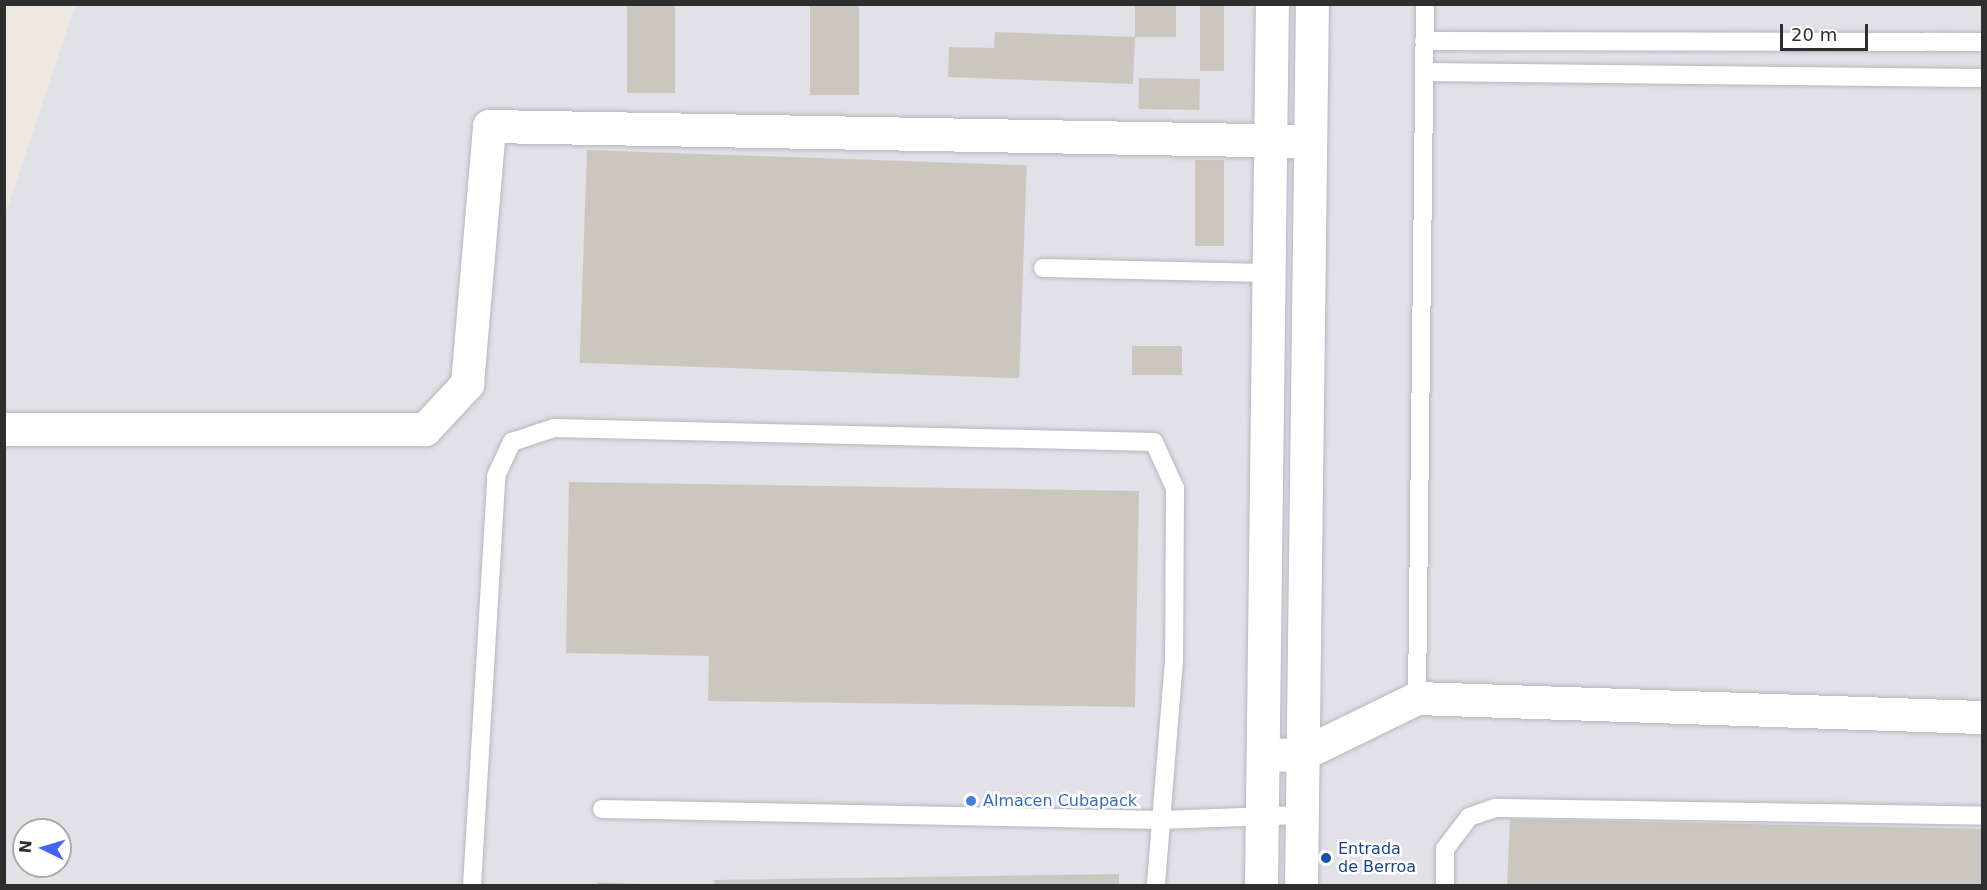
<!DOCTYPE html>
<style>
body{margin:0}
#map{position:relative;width:1987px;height:890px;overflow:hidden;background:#efe9e1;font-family:"DejaVu Sans",sans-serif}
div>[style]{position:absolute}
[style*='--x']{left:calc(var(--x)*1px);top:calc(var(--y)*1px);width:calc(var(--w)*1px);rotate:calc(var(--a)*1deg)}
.industrial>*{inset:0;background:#e3e1e8}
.building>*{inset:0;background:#cbc7bf;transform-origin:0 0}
.roads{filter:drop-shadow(0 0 2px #b4b7c1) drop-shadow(0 0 2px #b4b7c1)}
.lane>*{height:18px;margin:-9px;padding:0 9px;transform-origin:9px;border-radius:9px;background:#fff}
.street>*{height:33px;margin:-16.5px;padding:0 16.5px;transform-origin:16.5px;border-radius:16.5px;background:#fff}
.secondary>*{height:33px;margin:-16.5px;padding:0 16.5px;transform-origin:16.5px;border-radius:16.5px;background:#fff}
.dots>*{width:16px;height:16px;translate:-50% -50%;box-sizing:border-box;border:3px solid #fff;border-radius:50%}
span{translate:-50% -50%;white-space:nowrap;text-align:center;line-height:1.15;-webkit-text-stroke:5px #fff;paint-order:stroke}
.shop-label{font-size:16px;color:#366cbe}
.left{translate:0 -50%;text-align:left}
.transit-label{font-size:16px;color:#164399}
.frame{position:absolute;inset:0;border:6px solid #2e2e2e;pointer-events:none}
.north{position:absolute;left:12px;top:818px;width:60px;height:60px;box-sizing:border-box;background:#fff;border:2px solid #ababab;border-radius:50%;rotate:275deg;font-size:16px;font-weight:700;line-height:24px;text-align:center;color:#2e2e2e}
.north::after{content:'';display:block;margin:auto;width:21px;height:27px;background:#4264fb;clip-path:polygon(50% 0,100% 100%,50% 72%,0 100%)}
.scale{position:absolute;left:1780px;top:24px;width:88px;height:27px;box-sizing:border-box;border:3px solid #2e2e2e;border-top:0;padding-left:8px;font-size:18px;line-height:21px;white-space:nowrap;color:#2e2e2e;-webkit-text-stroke:4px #fff;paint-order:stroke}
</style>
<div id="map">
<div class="industrial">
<div style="clip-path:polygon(evenodd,75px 5px,1982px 5px,1982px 885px,5px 886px,5px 215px,75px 5px,24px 830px,60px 830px,60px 866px,24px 866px,24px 830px)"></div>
</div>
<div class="building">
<div style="left:627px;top:4px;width:48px;height:89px"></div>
<div style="left:810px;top:4px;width:49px;height:91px"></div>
<div style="left:1135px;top:4px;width:41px;height:33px"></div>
<div style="left:1200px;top:4px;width:24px;height:67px"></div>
<div style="clip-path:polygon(995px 32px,1135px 37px,1133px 84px,948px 77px,949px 47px,994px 48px)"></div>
<div style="left:1139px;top:78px;width:61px;height:31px;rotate:1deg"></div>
<div style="left:587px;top:150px;width:440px;height:213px;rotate:2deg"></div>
<div style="left:1195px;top:160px;width:29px;height:86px"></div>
<div style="left:1182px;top:346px;width:29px;height:50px;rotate:90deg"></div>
<div style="clip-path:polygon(569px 482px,1139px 491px,1135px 707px,708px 701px,709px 656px,566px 653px)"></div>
<div style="clip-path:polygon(1510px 819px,1982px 829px,1982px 886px,1507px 886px)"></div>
<div style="clip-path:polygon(1119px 874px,1119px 886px,715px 886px,714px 880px)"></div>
<div style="clip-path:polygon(597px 882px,642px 884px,642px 886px,597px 886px)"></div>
</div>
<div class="roads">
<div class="lane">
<div style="--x:1424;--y:41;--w:558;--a:0.1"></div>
<div style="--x:1424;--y:72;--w:558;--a:0.62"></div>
<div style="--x:1043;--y:268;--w:224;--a:1.3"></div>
<div style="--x:1417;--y:698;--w:694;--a:-89.34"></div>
<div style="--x:602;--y:809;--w:558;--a:1.13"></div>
<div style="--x:1160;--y:820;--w:140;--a:-2"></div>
<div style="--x:472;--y:886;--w:411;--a:-86.6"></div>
<div style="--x:496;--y:476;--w:38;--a:-65"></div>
<div style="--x:512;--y:442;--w:44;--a:-18.4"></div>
<div style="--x:554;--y:428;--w:600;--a:1.34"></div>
<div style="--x:1154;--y:442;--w:51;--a:65.5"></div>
<div style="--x:1175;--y:488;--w:172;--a:90.3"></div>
<div style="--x:1174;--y:660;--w:227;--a:94.6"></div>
<div style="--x:1445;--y:886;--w:37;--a:-90"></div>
<div style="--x:1445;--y:849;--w:40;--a:-53"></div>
<div style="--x:1469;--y:817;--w:28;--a:-19"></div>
<div style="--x:1495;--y:808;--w:487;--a:0.9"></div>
</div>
<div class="street">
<div style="--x:4;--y:429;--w:421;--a:0"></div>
<div style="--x:425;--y:429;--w:62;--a:-47"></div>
<div style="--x:467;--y:384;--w:259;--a:-85.1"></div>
<div style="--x:489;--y:126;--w:821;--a:1.05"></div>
<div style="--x:1263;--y:754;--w:37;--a:2"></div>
<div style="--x:1300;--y:755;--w:130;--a:-26"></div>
<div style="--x:1417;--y:698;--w:565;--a:1.93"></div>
</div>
<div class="secondary">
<div style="--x:1261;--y:886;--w:882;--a:-89.29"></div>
<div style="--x:1301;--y:886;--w:882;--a:-89.29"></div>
</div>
</div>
<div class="dots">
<div style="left:971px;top:801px;background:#3f7fe0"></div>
<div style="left:1326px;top:858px;background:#1a4fb4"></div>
</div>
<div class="shop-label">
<span class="left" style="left:983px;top:801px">Almacen Cubapack</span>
</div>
<div class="transit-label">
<span class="left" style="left:1338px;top:858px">Entrada<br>de Berroa</span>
</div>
<div class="frame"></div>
<div class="north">N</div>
<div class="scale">20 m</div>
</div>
